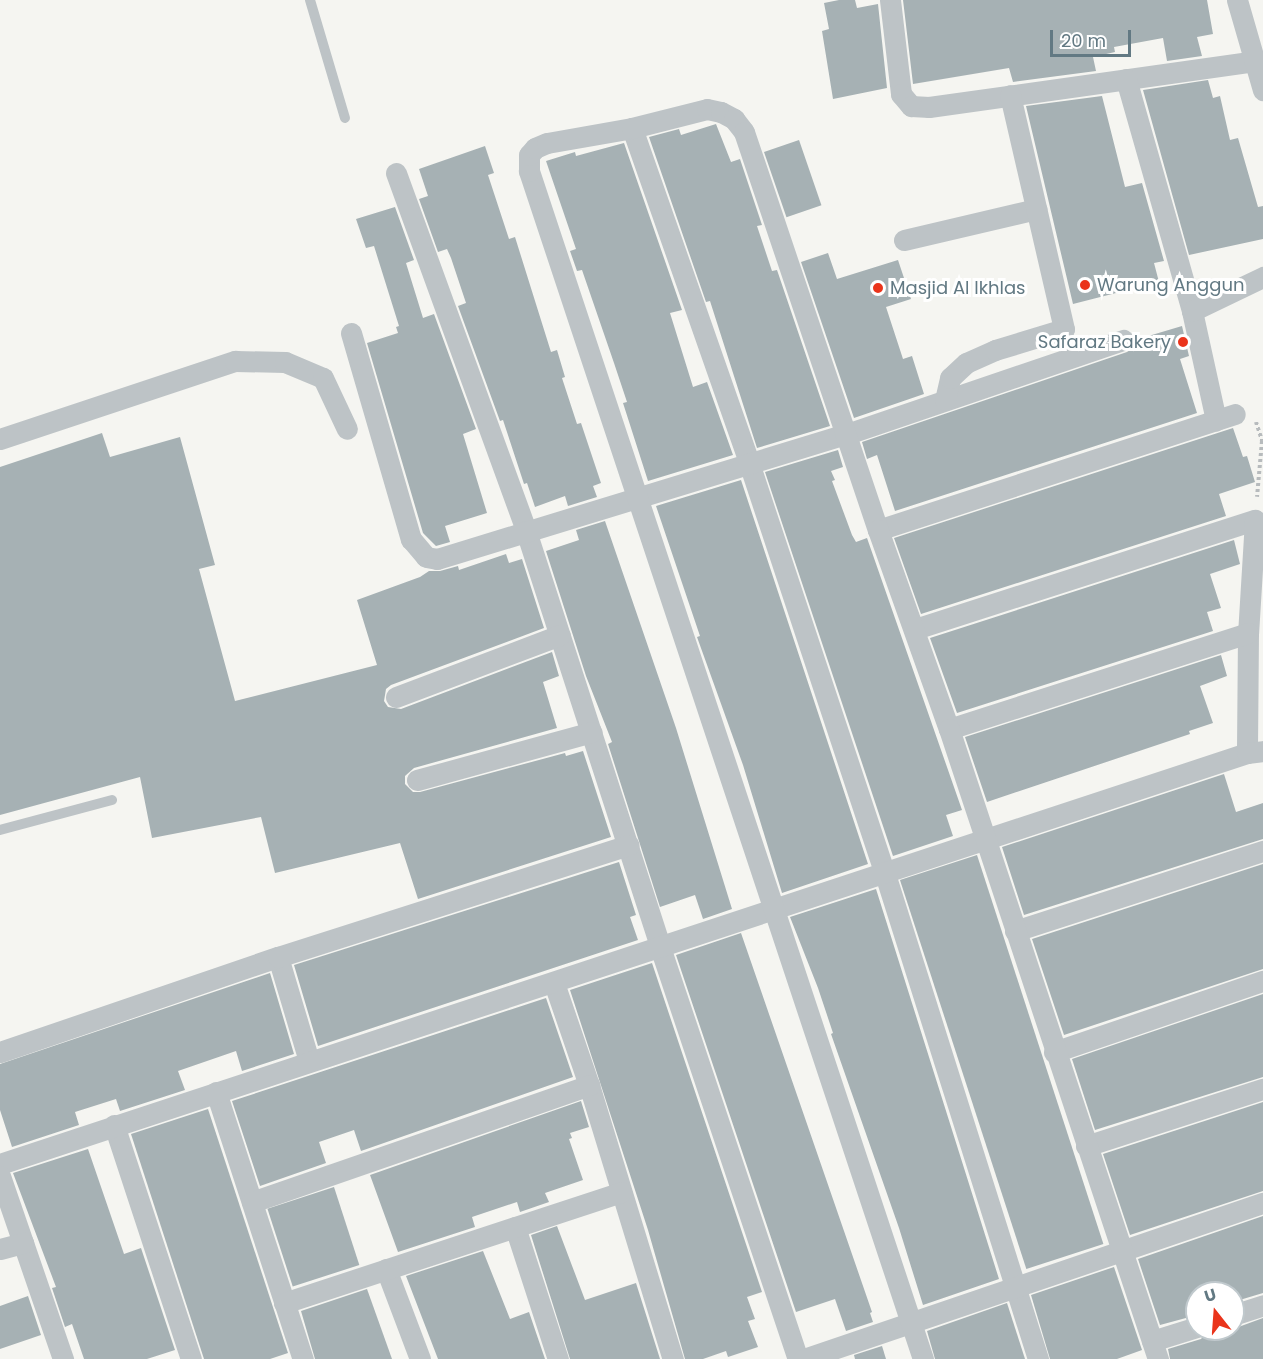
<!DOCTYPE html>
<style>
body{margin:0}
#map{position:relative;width:1263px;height:1359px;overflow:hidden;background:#f5f5f1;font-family:Poppins,sans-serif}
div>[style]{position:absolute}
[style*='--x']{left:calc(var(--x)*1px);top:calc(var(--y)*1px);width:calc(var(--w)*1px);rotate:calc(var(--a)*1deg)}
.building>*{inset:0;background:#a6b1b4;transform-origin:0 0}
.path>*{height:4px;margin-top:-2px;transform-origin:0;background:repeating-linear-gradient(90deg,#b7bbbd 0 3px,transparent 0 6px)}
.service>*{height:10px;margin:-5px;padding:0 5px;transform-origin:5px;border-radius:5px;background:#bdc3c6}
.minor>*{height:21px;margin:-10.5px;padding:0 10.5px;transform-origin:10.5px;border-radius:10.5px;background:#bdc3c6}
.dots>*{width:16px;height:16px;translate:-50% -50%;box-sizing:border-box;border:3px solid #fff;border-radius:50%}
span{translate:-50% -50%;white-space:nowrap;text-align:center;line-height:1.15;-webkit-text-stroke:6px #fff;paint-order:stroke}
.poi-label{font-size:18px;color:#627983}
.left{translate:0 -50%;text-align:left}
.right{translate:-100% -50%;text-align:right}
.north{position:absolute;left:1185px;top:1281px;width:60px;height:60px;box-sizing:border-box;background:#fff;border:2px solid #c0c9cd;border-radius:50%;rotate:343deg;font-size:16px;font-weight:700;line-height:24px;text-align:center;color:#627983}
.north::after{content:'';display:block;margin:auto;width:21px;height:27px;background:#ea341b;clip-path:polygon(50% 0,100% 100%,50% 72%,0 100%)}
.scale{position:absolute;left:1050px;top:30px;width:81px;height:27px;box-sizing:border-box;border:3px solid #627983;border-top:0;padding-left:8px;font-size:18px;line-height:21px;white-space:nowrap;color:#627983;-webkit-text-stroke:4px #fff;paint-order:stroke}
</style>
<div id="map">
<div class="building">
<div style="clip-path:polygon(839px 0,855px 0,857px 8px,878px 4px,887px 88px,833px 99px,822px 31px,829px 29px,824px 3px)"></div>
<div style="clip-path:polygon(903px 0,1207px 0,1213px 34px,1197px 37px,1202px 56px,1167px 61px,1163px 38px,1114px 47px,1115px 52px,1093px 57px,1096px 71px,1013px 82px,1009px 68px,913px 84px)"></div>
<div style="clip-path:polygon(1208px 80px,1213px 98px,1220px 96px,1230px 140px,1238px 138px,1258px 207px,1263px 206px,1263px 239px,1189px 255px,1143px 90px)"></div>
<div style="clip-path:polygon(1102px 96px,1125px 187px,1142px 183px,1164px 261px,1154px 263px,1159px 282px,1073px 304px,1026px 106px)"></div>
<div style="clip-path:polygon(716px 124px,731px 162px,740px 159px,762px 225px,757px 226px,772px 271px,777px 270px,830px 426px,757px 448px,710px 301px,706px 302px,649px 137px,679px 129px,681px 135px)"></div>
<div style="left:799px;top:140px;width:69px;height:37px;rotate:71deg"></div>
<div style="clip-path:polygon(624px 143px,682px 310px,670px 313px,693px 387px,707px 382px,733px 455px,648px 481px,623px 403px,627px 402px,614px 363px,582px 270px,577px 271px,570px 251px,576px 249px,546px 161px,575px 152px,576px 156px)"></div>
<div style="clip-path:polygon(485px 146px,494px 173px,488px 175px,509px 239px,515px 237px,551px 352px,557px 350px,565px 377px,562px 378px,577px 424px,581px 423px,601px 483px,593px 486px,597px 497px,568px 506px,565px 496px,535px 507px,527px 483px,524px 484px,503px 420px,500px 421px,458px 306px,466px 303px,451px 258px,447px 249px,438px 252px,419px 199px,428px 196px,419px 169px)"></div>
<div style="clip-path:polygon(395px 207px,414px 260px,406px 263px,423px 318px,434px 314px,476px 429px,463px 434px,487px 513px,445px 526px,450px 542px,436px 546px,423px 533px,367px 343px,398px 333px,396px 327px,399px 326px,374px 246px,366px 248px,356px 219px)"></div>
<div style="clip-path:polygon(828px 253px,837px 279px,898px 260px,911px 299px,886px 307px,903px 359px,912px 356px,924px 394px,854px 418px,801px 262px)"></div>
<div style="clip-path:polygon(1182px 326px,1189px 356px,1180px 359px,1197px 413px,895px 511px,877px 455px,867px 459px,862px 442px,1127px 352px,1133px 348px,1135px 340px)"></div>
<div style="clip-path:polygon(1233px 428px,1243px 457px,1247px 456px,1255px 482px,1219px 494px,1226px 516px,921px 614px,894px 538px)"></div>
<div style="clip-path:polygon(102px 433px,110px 457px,180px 437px,215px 565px,199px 569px,235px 701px,377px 665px,357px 600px,420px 577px,429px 571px,440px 571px,458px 566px,459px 570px,506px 554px,509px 563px,522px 559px,544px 628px,391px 685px,386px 689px,384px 701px,388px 707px,401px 709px,552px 652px,559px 676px,543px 682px,557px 728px,414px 768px,405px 776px,405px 784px,413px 792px,420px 792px,565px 753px,566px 756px,583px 751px,611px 837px,418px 899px,400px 843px,275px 873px,261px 817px,152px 838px,140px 777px,0 815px,0 467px)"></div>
<div style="clip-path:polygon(838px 450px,843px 467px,831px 471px,835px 480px,832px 481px,852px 535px,856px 542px,867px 538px,962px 810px,946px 815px,953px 836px,893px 856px,765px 472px)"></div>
<div style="clip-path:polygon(741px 480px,868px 864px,782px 893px,743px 765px,697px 637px,700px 636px,656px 506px)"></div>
<div style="clip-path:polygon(605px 521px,676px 728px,732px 909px,703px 919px,695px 895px,660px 907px,608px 744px,612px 742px,586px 676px,546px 551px,579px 540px,576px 530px)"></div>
<div style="clip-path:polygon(1234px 540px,1240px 564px,1210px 574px,1221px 608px,1207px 612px,1213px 631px,957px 713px,930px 638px)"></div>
<div style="clip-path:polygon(1221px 655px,1227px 676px,1200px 686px,1213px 723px,1189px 731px,1190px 734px,987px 802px,965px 737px)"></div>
<div style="clip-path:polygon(1224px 774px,1236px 812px,1263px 803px,1263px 839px,1024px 915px,1002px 847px)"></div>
<div style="left:977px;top:855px;width:409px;height:81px;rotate:72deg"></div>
<div style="clip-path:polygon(619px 862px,636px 915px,630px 917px,638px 940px,318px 1046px,294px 965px)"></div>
<div style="clip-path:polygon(1263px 864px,1263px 969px,1064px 1035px,1032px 939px)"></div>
<div style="clip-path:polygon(876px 889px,999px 1279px,923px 1305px,899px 1228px,831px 1034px,833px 1033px,818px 988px,790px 917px)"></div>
<div style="clip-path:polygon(741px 933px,872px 1312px,870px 1313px,873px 1322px,846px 1331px,835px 1299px,796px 1312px,676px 955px)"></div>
<div style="clip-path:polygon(652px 963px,762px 1292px,747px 1297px,755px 1319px,748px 1321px,758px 1347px,728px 1357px,726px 1351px,703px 1359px,685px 1359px,648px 1230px,570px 990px)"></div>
<div style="clip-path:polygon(270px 973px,294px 1054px,242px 1071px,236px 1051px,178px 1071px,185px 1090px,120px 1111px,116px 1099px,75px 1112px,79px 1125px,12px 1147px,0 1110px,0 1064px)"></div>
<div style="clip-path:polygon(1263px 994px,1263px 1077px,1095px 1130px,1072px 1059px)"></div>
<div style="clip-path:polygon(546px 998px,573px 1077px,361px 1151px,354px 1130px,319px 1142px,326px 1163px,260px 1186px,232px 1101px)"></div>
<div style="clip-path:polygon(581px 1101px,589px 1127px,570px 1133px,572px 1138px,569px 1139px,583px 1180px,545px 1193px,549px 1202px,520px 1212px,517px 1202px,472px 1217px,475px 1227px,398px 1252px,370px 1175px)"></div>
<div style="clip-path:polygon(1263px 1102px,1263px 1191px,1130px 1235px,1103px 1154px)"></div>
<div style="clip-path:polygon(208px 1109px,288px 1353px,270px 1359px,204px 1359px,131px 1134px)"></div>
<div style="clip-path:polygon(88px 1149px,124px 1254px,141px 1248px,175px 1350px,147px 1359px,84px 1359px,72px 1324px,65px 1327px,52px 1288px,56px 1287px,13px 1173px)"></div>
<div style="left:334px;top:1187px;width:82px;height:70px;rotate:72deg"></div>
<div style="clip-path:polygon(1263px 1216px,1263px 1293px,1233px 1302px,1233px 1293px,1197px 1293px,1197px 1315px,1160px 1325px,1138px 1259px)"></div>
<div style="clip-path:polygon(557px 1226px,585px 1300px,636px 1283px,660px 1359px,570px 1359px,531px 1235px)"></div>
<div style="clip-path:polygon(483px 1251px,510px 1319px,529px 1312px,545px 1359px,438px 1359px,406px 1276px)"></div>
<div style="clip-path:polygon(1114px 1267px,1142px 1350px,1117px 1359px,1050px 1359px,1031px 1295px)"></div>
<div style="clip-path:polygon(367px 1289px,392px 1359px,315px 1359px,301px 1311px)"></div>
<div style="clip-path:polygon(28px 1296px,41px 1335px,0 1349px,0 1306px)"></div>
<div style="clip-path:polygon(1007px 1303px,1025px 1359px,935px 1359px,927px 1331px)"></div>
<div style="clip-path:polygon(1263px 1318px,1263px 1359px,1170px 1359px,1168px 1349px,1201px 1339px,1209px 1329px,1233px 1329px)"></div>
<div style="clip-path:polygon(882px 1346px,886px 1359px,855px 1359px,854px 1355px)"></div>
</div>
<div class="path">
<div style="--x:1256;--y:422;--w:20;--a:72"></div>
<div style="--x:1262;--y:441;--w:56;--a:95.1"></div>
</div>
<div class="service">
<div style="--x:310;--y:0;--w:123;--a:73.5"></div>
<div style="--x:0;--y:830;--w:116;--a:-15"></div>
</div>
<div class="minor">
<div style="--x:890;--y:0;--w:95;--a:83.3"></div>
<div style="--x:901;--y:94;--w:16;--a:50"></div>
<div style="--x:911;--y:106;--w:18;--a:3"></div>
<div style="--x:929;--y:107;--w:329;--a:-8"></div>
<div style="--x:1237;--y:0;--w:94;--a:73.9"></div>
<div style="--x:1126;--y:79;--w:241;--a:74.1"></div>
<div style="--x:1192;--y:311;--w:112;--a:77.6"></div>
<div style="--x:632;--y:128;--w:355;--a:70.7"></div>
<div style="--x:749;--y:463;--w:433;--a:71.7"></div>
<div style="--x:885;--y:874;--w:509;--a:72.49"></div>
<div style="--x:396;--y:173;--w:381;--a:70"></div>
<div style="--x:526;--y:531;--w:437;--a:72.1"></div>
<div style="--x:660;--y:947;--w:434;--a:71.5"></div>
<div style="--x:904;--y:240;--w:136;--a:-13.2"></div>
<div style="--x:1192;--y:311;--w:79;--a:-25.6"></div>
<div style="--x:351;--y:333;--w:215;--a:73.8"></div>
<div style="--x:411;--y:539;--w:23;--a:50"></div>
<div style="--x:426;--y:557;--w:11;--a:10"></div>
<div style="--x:437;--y:559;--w:429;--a:-17"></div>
<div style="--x:847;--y:434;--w:292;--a:-18.8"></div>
<div style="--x:945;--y:400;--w:23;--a:-77"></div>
<div style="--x:950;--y:378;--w:22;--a:-43"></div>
<div style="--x:966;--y:363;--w:32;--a:-24"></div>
<div style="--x:995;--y:350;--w:72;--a:-16.9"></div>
<div style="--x:1064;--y:329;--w:240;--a:-103"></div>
<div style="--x:0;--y:439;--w:248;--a:-18.4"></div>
<div style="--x:235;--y:361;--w:50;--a:1.1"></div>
<div style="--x:285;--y:362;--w:41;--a:22.8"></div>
<div style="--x:323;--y:378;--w:56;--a:64.8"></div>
<div style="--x:878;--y:530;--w:375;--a:-18"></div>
<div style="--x:915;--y:629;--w:357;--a:-17.8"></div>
<div style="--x:1255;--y:520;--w:113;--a:93.5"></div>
<div style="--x:1248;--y:633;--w:120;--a:90.5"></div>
<div style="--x:396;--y:697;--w:175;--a:-20.7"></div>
<div style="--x:949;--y:729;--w:314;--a:-17.8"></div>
<div style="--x:417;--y:780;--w:181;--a:-15.3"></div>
<div style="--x:1015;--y:931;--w:261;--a:-17.9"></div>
<div style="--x:278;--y:957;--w:109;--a:73.4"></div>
<div style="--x:554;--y:983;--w:108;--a:71.1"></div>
<div style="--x:589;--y:1085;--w:287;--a:73"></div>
<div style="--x:0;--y:1052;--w:294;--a:-18.9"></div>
<div style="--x:278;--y:957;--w:368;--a:-17.7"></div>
<div style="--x:1054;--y:1052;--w:221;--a:-18.8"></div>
<div style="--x:216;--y:1092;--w:281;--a:72"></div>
<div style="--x:114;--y:1125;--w:246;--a:71.8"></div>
<div style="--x:1086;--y:1146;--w:186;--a:-17.9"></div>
<div style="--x:0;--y:1164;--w:1313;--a:-18.24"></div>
<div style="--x:1247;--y:753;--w:16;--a:-7"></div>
<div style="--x:0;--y:1176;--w:194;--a:71"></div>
<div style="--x:252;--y:1202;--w:357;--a:-19.1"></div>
<div style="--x:515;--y:1227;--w:139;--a:72"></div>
<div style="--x:0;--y:1249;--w:24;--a:-15"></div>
<div style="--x:386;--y:1269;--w:96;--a:69.3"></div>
<div style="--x:284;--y:1303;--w:355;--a:-18.2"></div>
<div style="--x:1233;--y:1315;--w:32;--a:-18"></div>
<div style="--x:1152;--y:1341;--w:47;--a:-17.3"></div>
<div style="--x:804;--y:1359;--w:485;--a:-18.8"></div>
<div style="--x:923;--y:1359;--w:1252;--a:-108.35"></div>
<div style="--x:529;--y:171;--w:16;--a:-90"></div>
<div style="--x:529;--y:155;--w:9;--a:-49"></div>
<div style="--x:535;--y:148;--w:13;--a:-23"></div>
<div style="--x:547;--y:143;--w:86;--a:-10"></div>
<div style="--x:632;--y:128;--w:77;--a:-14.2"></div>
<div style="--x:707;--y:109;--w:14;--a:12"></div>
<div style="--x:721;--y:112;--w:15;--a:28"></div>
<div style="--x:734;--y:119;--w:16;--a:52"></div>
<div style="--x:744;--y:132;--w:420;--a:71.4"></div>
<div style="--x:878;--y:530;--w:211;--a:70.4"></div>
<div style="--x:949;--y:729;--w:664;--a:71.65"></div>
</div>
<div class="dots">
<div style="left:1085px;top:285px;background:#ea341b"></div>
<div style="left:878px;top:288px;background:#ea341b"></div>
<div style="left:1183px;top:342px;background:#ea341b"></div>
</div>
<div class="poi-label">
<span class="left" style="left:1097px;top:285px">Warung Anggun</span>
<span class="left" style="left:890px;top:288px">Masjid Al Ikhlas</span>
<span class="right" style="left:1171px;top:342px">Safaraz Bakery</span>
</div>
<div class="north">U</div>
<div class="scale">20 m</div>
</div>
